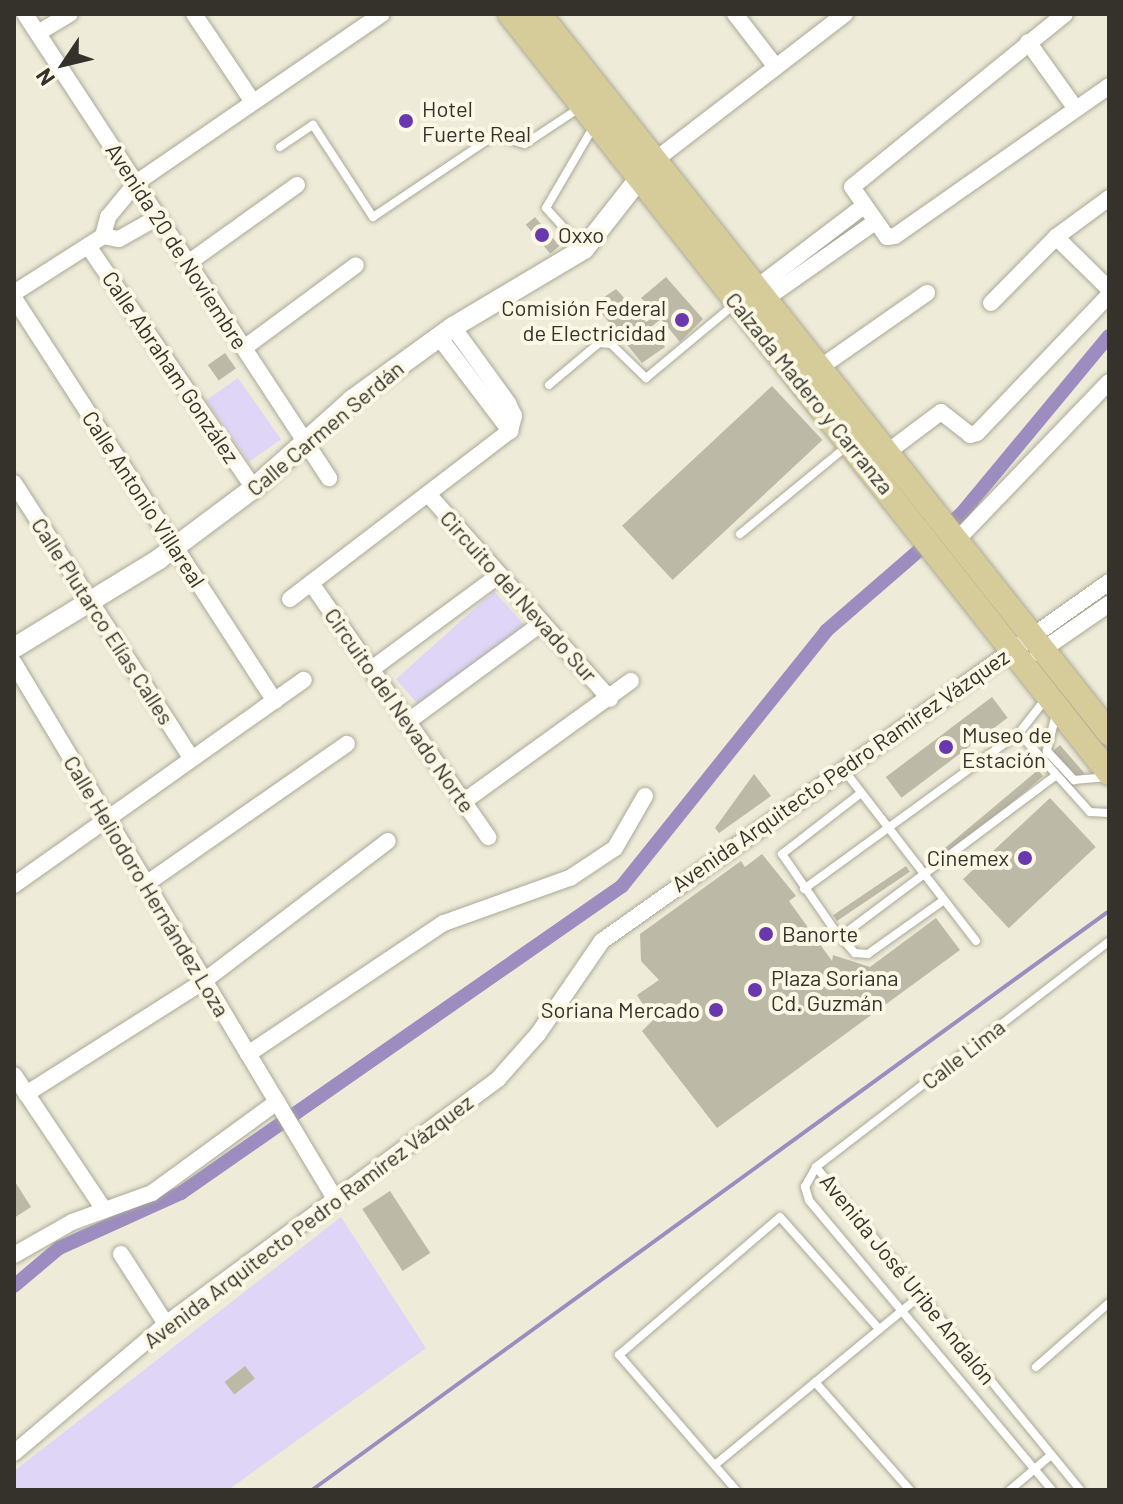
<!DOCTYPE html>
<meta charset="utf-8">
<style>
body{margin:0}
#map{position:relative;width:1123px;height:1504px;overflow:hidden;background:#eeebd8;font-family:Barlow,sans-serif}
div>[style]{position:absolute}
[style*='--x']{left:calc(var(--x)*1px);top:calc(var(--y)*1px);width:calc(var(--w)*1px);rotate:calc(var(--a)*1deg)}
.green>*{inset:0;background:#dfd6f7;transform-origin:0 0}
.stream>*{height:4px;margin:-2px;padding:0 2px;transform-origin:2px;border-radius:2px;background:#9c8cc0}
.canal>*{height:14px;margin:-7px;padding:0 7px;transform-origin:7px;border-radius:7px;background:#9c8cc0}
.building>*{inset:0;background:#bcb9a7;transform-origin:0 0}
.roads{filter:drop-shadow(0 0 2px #aba896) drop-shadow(0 0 2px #aba896)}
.service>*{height:8px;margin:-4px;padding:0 4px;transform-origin:4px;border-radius:4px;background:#fff}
.minor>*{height:16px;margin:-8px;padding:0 8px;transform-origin:8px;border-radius:8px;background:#fff}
.tertiary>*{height:20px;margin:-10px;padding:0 10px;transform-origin:10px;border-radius:10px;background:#fff}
.primary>*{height:24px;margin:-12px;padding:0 12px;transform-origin:12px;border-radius:12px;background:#d6cc9a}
.dots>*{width:22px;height:22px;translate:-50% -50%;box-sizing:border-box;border:4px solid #fcf8e5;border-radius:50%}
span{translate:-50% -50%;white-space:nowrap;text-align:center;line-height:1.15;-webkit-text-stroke:8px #fcf8e5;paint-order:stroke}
.poi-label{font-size:22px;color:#34322b}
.left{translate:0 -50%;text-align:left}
.right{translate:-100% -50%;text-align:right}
.street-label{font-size:22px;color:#34322b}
.frame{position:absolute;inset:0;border:16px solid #34322b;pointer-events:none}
.north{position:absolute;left:24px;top:24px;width:80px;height:80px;-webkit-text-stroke:6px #fcf8e5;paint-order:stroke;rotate:235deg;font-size:22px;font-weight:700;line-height:32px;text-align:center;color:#34322b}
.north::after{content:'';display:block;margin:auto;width:28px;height:36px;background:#34322b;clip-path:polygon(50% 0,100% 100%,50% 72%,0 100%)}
</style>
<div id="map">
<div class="green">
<div style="left:238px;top:378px;width:75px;height:39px;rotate:55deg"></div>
<div style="left:494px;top:591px;width:46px;height:132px;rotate:48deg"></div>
<div style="clip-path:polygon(341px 1217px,426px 1348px,228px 1490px,14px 1490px,14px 1471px)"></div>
</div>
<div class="stream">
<div style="--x:312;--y:1490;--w:985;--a:-36"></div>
</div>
<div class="canal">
<div style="--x:14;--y:1286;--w:59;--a:-40.2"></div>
<div style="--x:59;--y:1248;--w:134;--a:-24.3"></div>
<div style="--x:181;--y:1193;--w:537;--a:-34.84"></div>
<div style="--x:622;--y:886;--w:327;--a:-51.3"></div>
<div style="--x:826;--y:631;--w:180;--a:-40.9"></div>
<div style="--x:962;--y:513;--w:230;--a:-50.3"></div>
</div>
<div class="building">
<div style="left:535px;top:217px;width:38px;height:12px;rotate:50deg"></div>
<div style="clip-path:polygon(666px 277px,703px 319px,680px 342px,661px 319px,651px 327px,665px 347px,642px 363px,594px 304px,616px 289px,646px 322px,657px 315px,641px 298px)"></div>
<div style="left:225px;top:353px;width:19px;height:21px;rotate:55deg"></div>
<div style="left:772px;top:386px;width:74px;height:205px;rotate:47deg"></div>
<div style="left:992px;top:697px;width:26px;height:133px;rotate:53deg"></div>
<div style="left:1060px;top:745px;width:37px;height:10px;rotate:49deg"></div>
<div style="left:1038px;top:770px;width:8px;height:149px;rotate:50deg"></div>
<div style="clip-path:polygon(754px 774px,771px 796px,719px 833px,715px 828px)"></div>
<div style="left:1050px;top:798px;width:67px;height:119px;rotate:47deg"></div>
<div style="clip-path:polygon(762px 854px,796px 896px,789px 901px,832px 961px,833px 955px,870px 967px,936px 918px,960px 950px,717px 1128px,642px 1031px,653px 1020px,637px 995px,659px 980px,641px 961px,640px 934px,741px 861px,745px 867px)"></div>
<div style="left:906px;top:866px;width:7px;height:88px;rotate:56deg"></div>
<div style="clip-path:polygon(14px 1180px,31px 1207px,14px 1218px)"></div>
<div style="left:390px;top:1191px;width:74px;height:33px;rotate:57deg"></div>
<div style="left:245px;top:1366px;width:16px;height:26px;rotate:52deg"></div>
</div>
<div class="roads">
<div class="service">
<div style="--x:280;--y:147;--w:40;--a:-34"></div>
<div style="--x:313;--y:125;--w:110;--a:56.9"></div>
<div style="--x:373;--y:217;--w:147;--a:-33.9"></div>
<div style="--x:495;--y:135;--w:31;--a:17"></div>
<div style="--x:525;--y:144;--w:67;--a:-33.5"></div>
<div style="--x:583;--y:249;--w:55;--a:-132.1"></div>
<div style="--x:546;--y:208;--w:95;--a:-59.7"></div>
<div style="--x:549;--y:385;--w:65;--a:-40"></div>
<div style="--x:599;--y:343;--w:12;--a:5"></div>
<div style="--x:611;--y:344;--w:49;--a:44.2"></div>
<div style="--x:646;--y:378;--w:117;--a:-39.8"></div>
<div style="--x:740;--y:534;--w:139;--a:-39.4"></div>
<div style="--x:1056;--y:714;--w:38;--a:104"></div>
<div style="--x:1047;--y:751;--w:40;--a:47"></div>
<div style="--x:1074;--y:780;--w:34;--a:-5"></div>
<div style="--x:1019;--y:733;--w:106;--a:48.1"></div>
<div style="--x:1090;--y:812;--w:19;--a:3"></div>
<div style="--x:847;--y:774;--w:211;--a:52.3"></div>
<div style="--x:861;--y:793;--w:100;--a:142.3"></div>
<div style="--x:782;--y:854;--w:90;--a:55.4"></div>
<div style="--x:833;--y:928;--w:33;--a:49"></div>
<div style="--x:855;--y:953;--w:13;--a:4"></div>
<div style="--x:868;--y:954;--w:93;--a:-35.4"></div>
<div style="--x:804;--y:889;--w:266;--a:-36"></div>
<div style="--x:1019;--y:733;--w:46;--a:-52.1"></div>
<div style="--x:840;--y:937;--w:267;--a:-36.8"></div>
<div style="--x:816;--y:1167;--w:417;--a:50.7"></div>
<div style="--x:1036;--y:1367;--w:97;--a:-41.2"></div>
<div style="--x:815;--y:1382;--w:144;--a:48.7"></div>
<div style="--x:716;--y:1464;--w:266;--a:-39.5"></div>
<div style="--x:736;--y:1490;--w:179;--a:-130.9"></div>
<div style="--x:619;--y:1355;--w:212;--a:-40.6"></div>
<div style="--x:780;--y:1217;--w:149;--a:48.5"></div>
<div style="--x:1010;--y:1490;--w:54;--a:-40.5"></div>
<div style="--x:1052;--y:1490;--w:378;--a:-130"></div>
<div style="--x:809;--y:1200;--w:14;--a:-107"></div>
<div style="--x:805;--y:1187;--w:23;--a:-61"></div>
<div style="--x:816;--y:1167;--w:370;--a:-37.6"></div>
</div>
<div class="minor">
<div style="--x:25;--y:14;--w:555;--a:56.77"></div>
<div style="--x:194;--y:14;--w:102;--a:56.2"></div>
<div style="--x:735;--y:14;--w:67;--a:52.3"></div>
<div style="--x:1065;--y:14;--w:274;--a:140.9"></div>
<div style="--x:852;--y:187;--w:61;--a:55"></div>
<div style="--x:887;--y:237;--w:8;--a:-7"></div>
<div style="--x:895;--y:236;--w:261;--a:-35"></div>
<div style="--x:38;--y:33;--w:37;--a:-31"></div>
<div style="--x:1028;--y:42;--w:82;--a:54.4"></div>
<div style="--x:654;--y:161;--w:241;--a:-37.6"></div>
<div style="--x:103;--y:236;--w:16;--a:11"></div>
<div style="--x:119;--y:239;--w:45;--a:-29.4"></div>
<div style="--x:1056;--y:237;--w:74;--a:44.5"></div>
<div style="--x:88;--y:246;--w:293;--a:55.6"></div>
<div style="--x:188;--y:263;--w:134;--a:-35.6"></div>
<div style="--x:14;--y:293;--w:106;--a:-32.6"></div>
<div style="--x:103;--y:236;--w:20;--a:-75"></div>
<div style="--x:108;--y:217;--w:44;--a:-50.5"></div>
<div style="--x:136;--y:183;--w:298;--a:-34.5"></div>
<div style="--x:748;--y:294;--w:146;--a:-37.2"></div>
<div style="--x:14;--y:298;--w:480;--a:57.1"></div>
<div style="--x:991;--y:303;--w:93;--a:-45.4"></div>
<div style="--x:1056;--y:237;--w:66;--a:-36.3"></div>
<div style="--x:757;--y:305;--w:144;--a:-35.1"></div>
<div style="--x:439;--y:337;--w:118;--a:52.9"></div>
<div style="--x:244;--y:348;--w:139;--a:-36.5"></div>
<div style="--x:818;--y:369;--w:133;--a:-34.9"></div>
<div style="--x:885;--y:454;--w:70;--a:-36.9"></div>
<div style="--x:941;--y:412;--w:37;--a:38"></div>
<div style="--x:970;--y:435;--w:7;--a:-16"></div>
<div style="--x:977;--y:433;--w:191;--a:-46.3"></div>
<div style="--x:14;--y:483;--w:328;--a:57.2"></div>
<div style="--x:428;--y:494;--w:274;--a:48.4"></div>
<div style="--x:955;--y:542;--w:222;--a:-46.1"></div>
<div style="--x:311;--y:583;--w:310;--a:55.1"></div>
<div style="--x:290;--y:599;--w:277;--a:-37.4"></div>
<div style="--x:510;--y:431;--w:16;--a:-75"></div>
<div style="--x:514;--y:416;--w:14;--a:-115"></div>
<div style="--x:508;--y:403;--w:94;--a:-125.9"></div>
<div style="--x:1038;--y:653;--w:86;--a:-34.6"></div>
<div style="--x:14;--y:663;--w:623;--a:59.07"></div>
<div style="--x:373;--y:668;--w:157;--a:-36.4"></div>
<div style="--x:410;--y:720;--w:164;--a:-36.3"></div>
<div style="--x:463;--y:802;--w:207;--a:-35.8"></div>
<div style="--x:146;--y:884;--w:245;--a:-34.9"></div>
<div style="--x:14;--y:885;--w:355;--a:-35.3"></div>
<div style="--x:248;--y:1054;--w:236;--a:-33.8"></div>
<div style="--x:444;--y:923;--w:134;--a:-19.7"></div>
<div style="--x:570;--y:878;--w:54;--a:-33.7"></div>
<div style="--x:615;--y:848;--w:60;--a:-60"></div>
<div style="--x:14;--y:1075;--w:160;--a:56.2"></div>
<div style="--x:26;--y:1094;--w:211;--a:-32.4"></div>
<div style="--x:204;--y:981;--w:231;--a:-37.3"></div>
<div style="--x:121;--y:1254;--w:83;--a:57.3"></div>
<div style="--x:14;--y:1255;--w:67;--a:-29.6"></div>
<div style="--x:72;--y:1222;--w:85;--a:-19.9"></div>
<div style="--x:152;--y:1193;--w:155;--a:-36.1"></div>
<div style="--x:14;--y:1453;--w:199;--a:-40.3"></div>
<div style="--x:166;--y:1324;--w:413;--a:-36.4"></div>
<div style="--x:498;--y:1079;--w:60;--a:-48.4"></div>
<div style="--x:538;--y:1034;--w:113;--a:-55.5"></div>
<div style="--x:602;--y:941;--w:621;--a:-35.3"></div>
</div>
<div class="tertiary">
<div style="--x:14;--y:648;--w:170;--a:-31.5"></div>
<div style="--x:159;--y:559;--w:119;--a:-36.8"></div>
<div style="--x:254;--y:488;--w:132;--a:-41.9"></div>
<div style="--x:352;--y:400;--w:125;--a:-35.9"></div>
<div style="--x:453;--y:327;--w:152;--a:-30.8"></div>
<div style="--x:584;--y:249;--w:105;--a:-51.9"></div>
</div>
<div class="primary">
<div style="--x:510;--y:14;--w:967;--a:51.72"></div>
<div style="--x:539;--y:14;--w:918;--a:51.59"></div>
</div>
</div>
<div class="dots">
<div style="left:406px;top:121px;background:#6937ae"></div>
<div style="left:542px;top:235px;background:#6937ae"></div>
<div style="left:682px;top:320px;background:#6937ae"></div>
<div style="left:946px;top:747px;background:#6937ae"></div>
<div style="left:1025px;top:858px;background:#6937ae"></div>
<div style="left:766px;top:934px;background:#6937ae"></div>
<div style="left:755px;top:990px;background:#6937ae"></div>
<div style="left:716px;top:1010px;background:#6937ae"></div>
</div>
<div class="poi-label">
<span class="left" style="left:422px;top:121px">Hotel<br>Fuerte Real</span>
<span class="left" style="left:558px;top:235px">Oxxo</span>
<span class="right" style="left:666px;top:320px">Comisión Federal<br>de Electricidad</span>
<span class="left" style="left:962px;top:747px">Museo de<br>Estación</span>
<span class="right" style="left:1009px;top:858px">Cinemex</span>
<span class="left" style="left:782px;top:934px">Banorte</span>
<span class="left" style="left:771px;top:990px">Plaza Soriana<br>Cd. Guzmán</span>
<span class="right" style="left:700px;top:1010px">Soriana Mercado</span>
</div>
<div class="street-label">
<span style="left:177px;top:246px;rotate:57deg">Avenida 20 de Noviembre</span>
<span style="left:171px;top:367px;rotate:56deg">Calle Abraham González</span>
<span style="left:810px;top:393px;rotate:51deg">Calzada Madero y Carranza</span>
<span style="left:325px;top:428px;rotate:-40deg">Calle Carmen Serdán</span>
<span style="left:144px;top:499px;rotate:57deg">Calle Antonio Villareal</span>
<span style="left:519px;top:596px;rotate:48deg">Circuito del Nevado Sur</span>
<span style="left:103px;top:621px;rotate:57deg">Calle Plutarco Elías Calles</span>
<span style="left:400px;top:710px;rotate:55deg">Circuito del Nevado Norte</span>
<span style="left:840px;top:770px;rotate:-35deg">Avenida Arquitecto Pedro Ramírez Vázquez</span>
<span style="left:147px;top:886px;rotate:59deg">Calle Heliodoro Hernández Loza</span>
<span style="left:963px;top:1054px;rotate:-38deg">Calle Lima</span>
<span style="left:308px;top:1221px;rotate:-37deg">Avenida Arquitecto Pedro Ramírez Vázquez</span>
<span style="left:908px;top:1279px;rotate:51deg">Avenida José Uribe Andalón</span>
</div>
<div class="frame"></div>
<div class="north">N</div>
</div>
